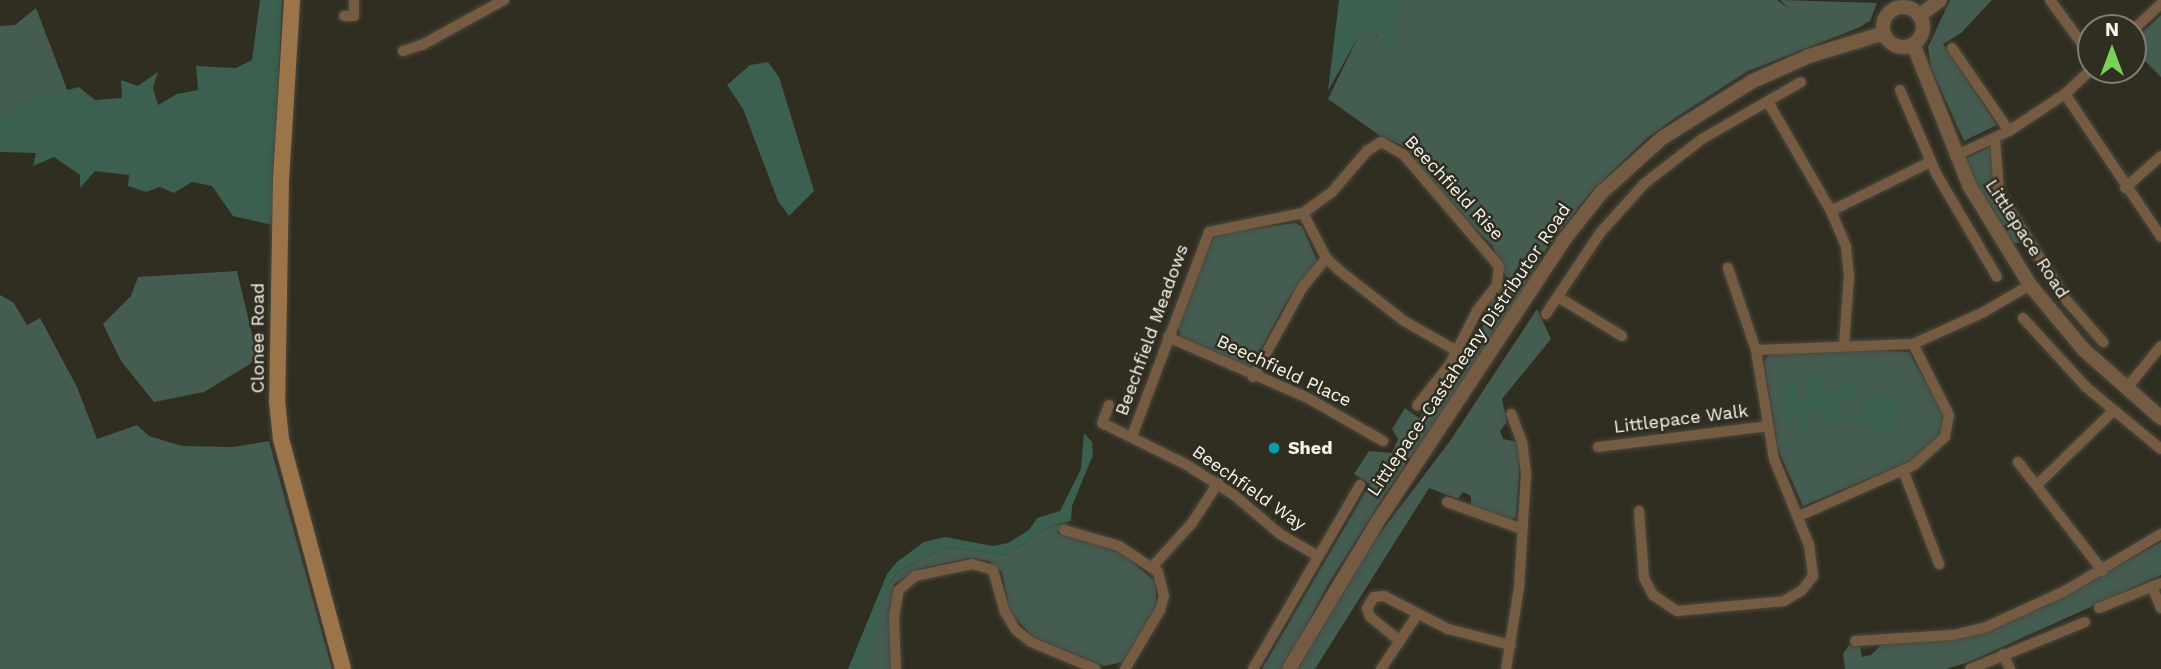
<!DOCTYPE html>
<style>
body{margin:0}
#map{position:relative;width:2161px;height:669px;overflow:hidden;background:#302d21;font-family:"Work Sans",sans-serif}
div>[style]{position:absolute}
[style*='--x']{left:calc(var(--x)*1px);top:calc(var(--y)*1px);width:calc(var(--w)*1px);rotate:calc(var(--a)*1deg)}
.green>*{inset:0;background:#455c51}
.forest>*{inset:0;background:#3b604f}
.roads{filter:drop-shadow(0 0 2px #4c493e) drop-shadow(0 0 2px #4c493e)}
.minor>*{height:10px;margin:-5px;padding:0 5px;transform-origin:5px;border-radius:5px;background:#745b41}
.tertiary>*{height:14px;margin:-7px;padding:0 7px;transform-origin:7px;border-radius:7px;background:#745b41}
.tertiary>.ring{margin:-7px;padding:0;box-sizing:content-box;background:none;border:14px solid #745b41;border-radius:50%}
.secondary>*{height:16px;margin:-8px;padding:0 8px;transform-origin:8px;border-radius:8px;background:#9b744a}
.dots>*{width:19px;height:19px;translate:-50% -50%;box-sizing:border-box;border:4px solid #302d21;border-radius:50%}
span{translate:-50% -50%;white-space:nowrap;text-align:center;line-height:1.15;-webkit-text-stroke:5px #302d21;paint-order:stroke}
.street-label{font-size:18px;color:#f7f5ed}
.poi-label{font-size:18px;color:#f7f5ed;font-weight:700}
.left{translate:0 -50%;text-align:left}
.north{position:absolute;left:2077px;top:14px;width:70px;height:70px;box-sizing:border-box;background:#302d21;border:2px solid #807d73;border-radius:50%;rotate:0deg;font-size:19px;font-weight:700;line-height:28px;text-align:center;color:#f7f5ed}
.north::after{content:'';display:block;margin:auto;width:24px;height:32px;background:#7bd156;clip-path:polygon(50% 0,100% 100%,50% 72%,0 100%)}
</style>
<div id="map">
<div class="green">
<div style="clip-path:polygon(1365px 0,1777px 0,1790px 9px,1780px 0,1877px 3px,1870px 21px,1858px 28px,1748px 71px,1678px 116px,1647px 138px,1589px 194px,1547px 248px,1493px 340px,1386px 493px,1327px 586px,1283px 669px,1262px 669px,1370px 484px,1354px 474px,1369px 451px,1392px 453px,1398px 439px,1392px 429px,1405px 408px,1419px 418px,1478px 334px,1489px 316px,1484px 311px,1506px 277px,1492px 245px,1454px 210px,1405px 147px,1379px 135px,1328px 99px,1357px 39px,1373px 30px,1378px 39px)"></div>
<div style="clip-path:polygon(1950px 0,1992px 0,1961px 33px,1943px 44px,1997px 125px,1964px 141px,1931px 68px,1928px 47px)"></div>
<div style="clip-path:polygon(36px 8px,68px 92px,0 122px,0 26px,15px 25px)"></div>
<div style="clip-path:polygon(2161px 15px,2161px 77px,2133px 49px,2133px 41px)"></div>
<div style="clip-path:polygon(1991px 146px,1994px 182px,2023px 242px,2009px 244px,1964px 165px,1967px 158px)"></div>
<div style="clip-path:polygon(1295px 223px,1302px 226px,1317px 261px,1285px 304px,1252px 366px,1246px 367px,1181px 337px,1177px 323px,1215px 234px)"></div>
<div style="clip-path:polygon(237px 271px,257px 355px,250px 364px,204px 392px,154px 402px,121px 361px,103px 324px,131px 296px,138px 277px)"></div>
<div style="clip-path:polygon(0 295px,13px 302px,27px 325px,40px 318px,77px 387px,97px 439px,137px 425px,149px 436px,182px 446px,233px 447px,269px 441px,332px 669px,0 669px)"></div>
<div style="clip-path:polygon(1537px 309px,1551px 339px,1502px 399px,1507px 422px,1500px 431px,1503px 439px,1517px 442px,1520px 460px,1516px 517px,1509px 520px,1471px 506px,1471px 496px,1463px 492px,1458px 499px,1429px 488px,1315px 669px,1298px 669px,1359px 561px,1450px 441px)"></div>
<div style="clip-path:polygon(1849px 349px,1909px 352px,1943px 412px,1942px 430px,1936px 442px,1911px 461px,1803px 506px,1778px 449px,1764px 362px,1770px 353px)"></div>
<div style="clip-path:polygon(1068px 523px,1057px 533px,1120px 552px,1156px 582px,1156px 607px,1123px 662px,1104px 666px,1033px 637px,1010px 612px,1002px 572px,989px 561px,969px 558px,918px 569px,894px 584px,891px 669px,863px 669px,887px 588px,898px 571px,948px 547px,1006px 555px,1053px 525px)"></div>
<div style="clip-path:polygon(2161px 542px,2161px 575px,1969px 662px,1946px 669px,1845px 669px,1843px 654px,1849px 645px,1860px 647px,1862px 657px,1871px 655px,1883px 643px,1978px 635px,2041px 608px)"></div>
</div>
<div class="forest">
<div style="clip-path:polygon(260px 0,282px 0,272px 225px,233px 216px,212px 186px,192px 182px,174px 193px,160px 187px,146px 192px,128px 186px,129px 175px,95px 171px,80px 188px,80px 175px,54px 157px,33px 166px,36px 153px,0 152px,0 121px,25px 101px,79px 87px,95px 100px,122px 98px,121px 80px,138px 86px,158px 72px,153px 88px,158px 105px,177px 94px,198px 90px,196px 66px,236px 68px,252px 60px)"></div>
<div style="clip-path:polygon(1339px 0,1395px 0,1402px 16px,1396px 20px,1397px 44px,1387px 49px,1373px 31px,1357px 39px,1328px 91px)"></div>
<div style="clip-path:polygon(768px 62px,779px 77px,814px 191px,789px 216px,778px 201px,743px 109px,727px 85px,750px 65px)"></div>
<div style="clip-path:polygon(1817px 370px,1834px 397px,1839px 385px,1853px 385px,1858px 391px,1853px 403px,1840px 401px,1841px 418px,1865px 415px,1862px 395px,1873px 395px,1901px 400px,1900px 425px,1883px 439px,1878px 428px,1846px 421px,1837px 425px,1829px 420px,1814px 423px,1821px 415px,1810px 406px,1811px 427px,1803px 435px,1795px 417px,1789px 426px,1781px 419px,1789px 412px,1780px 404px,1785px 389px,1791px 381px,1800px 388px,1795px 401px,1803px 406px,1808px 376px)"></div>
<div style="clip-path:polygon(1084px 433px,1092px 442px,1093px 455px,1072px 506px,1071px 521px,1053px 525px,1006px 555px,948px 547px,898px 571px,887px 588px,869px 660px,863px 669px,848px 669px,887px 574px,897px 562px,924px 542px,945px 537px,993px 546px,1008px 543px,1029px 530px,1037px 518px,1060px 511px,1081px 469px)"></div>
</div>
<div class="roads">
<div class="minor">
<div style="--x:2050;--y:0;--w:69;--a:53.8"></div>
<div style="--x:344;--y:16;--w:10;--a:0"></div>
<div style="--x:354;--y:16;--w:16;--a:-90"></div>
<div style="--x:2133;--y:30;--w:38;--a:-43"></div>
<div style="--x:1952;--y:48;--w:101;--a:55.5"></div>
<div style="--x:403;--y:51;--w:20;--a:-18"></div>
<div style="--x:422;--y:45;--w:94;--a:-28.8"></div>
<div style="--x:1900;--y:90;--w:93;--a:66.5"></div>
<div style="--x:1937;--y:175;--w:118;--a:59.5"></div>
<div style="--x:2065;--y:94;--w:172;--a:56.1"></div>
<div style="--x:1768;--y:102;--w:126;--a:60"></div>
<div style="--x:1831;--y:211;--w:39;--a:67"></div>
<div style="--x:1846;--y:247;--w:29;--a:84"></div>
<div style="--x:1849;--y:276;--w:68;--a:94.2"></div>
<div style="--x:1995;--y:139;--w:54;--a:85.8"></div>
<div style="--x:1999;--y:193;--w:128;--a:57.8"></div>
<div style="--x:2067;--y:301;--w:55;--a:48.7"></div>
<div style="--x:1955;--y:156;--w:60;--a:-24.8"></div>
<div style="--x:2009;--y:131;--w:67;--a:-33.5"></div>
<div style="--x:2065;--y:94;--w:35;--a:-43"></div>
<div style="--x:2125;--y:188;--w:48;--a:-41.6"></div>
<div style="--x:1831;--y:211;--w:110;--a:-26.3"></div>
<div style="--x:1303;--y:213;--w:51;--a:62.9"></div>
<div style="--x:1326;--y:258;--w:19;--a:43"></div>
<div style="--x:1340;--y:271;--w:81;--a:38"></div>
<div style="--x:1404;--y:321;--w:61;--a:29.5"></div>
<div style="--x:1558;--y:297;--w:75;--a:31.4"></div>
<div style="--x:1546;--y:314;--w:97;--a:-56.3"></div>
<div style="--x:1600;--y:233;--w:67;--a:-48"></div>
<div style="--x:1645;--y:183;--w:72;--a:-37.7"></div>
<div style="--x:1702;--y:139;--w:114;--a:-29.9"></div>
<div style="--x:2023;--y:318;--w:93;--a:47.6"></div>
<div style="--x:2086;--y:387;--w:97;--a:39.6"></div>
<div style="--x:1168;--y:337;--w:150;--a:23.5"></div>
<div style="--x:1306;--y:397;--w:89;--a:29.7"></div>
<div style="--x:1756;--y:350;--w:157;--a:-2.2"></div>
<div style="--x:1913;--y:344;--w:76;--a:-24.2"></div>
<div style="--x:1982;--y:313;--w:56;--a:-30.3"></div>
<div style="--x:1253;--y:377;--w:102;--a:-61.2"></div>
<div style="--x:1302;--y:288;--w:38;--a:-51"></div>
<div style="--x:2126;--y:389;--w:55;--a:-50.9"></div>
<div style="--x:1109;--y:405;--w:19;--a:111"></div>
<div style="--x:1102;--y:423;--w:95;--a:26.3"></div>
<div style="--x:1187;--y:465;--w:56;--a:32.6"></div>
<div style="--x:1234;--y:495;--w:60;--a:40.3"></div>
<div style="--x:1280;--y:534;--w:42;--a:30.3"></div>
<div style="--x:1132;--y:436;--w:218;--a:-69.3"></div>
<div style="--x:1209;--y:232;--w:96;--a:-11.4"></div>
<div style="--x:1303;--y:213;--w:36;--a:-36"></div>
<div style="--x:1332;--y:192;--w:54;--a:-49.5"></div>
<div style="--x:1367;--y:151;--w:17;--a:-33"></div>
<div style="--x:1381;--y:142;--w:25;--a:29"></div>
<div style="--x:1403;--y:154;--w:148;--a:49.4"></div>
<div style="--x:1499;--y:266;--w:19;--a:96"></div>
<div style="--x:1497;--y:285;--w:33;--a:128"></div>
<div style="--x:1477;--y:311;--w:59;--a:117"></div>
<div style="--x:1450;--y:364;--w:53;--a:128.2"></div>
<div style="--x:1598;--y:447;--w:171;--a:-7"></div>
<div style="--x:2018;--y:462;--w:138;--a:52.1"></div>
<div style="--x:1903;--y:470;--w:101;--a:69"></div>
<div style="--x:2037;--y:485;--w:106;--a:-44.2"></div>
<div style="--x:1447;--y:502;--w:80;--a:19.8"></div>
<div style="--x:1639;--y:511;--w:67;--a:85.7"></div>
<div style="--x:1644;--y:578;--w:19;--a:62"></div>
<div style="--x:1653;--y:595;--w:29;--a:34"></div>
<div style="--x:1677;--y:611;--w:107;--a:-5.3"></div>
<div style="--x:1784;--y:601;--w:21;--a:-31"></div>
<div style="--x:1802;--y:590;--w:18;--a:-52"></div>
<div style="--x:1813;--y:576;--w:31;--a:-97"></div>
<div style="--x:1809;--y:545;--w:93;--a:-112.1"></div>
<div style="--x:1774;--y:459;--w:110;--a:-99.4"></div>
<div style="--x:1756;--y:350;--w:87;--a:-108.9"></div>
<div style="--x:1799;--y:516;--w:126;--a:-23.9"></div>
<div style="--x:1914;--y:465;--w:42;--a:-42.1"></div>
<div style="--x:1945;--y:437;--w:22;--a:-80"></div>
<div style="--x:1949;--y:415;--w:80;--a:-116.9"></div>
<div style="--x:1064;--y:530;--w:57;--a:16.2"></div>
<div style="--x:1119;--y:546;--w:47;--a:33.7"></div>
<div style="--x:1158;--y:572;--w:25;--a:76"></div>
<div style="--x:1164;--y:596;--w:15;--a:106"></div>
<div style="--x:1160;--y:610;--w:69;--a:120.7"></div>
<div style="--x:1153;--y:566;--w:58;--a:-47.8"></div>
<div style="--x:1192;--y:523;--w:48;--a:-57"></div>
<div style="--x:2152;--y:586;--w:24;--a:68"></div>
<div style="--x:2099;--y:608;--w:67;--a:-22"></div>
<div style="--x:1400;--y:641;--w:38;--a:-141"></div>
<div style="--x:1370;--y:617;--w:9;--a:-108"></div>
<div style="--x:1367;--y:608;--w:13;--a:-58"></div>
<div style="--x:1374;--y:597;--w:10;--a:-6"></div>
<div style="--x:1384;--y:596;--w:72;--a:27.3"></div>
<div style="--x:1448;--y:629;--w:65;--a:14.3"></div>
<div style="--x:1855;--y:641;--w:98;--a:-3.5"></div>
<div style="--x:1953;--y:635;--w:32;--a:-13"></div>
<div style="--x:1984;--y:628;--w:89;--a:-24.6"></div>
<div style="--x:2065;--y:591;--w:112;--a:-30.7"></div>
<div style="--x:2003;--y:654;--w:17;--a:65"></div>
<div style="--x:896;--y:669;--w:52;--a:-92.2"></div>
<div style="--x:894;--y:617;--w:27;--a:-80"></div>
<div style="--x:899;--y:590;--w:21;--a:-41"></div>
<div style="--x:915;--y:576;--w:58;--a:-11.9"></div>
<div style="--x:972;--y:564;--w:22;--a:16"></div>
<div style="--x:993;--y:570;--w:44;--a:74.1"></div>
<div style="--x:1005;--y:612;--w:21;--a:59"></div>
<div style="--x:1016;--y:630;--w:19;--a:39"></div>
<div style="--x:1031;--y:642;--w:70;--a:22.6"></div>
<div style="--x:1253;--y:669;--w:213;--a:-59.8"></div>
<div style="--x:1381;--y:669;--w:65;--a:-56.3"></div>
<div style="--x:1506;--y:669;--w:82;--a:-80.9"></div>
<div style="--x:1519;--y:588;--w:115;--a:-86.5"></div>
<div style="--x:1526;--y:473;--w:31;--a:-97"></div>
<div style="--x:1522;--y:442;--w:30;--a:-111"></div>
<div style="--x:1970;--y:669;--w:124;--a:-22.2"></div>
</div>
<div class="tertiary">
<div class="ring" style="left:1883px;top:7px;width:26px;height:26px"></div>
<div style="--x:1919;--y:16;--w:26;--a:-37"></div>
<div style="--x:1913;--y:44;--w:152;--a:68.3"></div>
<div style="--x:1969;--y:185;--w:117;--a:58.6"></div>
<div style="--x:2030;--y:285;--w:85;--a:50.3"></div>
<div style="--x:2084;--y:350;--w:103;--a:41.4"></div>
<div style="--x:1289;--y:669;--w:173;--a:-59"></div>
<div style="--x:1378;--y:521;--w:336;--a:-56.5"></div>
<div style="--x:1563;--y:241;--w:61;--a:-51.6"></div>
<div style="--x:1601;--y:193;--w:82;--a:-42"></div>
<div style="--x:1662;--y:138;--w:107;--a:-32.1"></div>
<div style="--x:1753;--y:81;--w:61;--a:-24.1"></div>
<div style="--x:1809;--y:56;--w:78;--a:-17"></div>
</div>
<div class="secondary">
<div style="--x:292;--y:0;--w:180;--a:93.5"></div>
<div style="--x:281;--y:180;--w:221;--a:91"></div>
<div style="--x:277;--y:401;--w:38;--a:84"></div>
<div style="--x:281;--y:439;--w:238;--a:74.9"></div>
</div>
</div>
<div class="dots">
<div style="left:1274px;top:448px;background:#0f9aa8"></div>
</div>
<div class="street-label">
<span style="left:1454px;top:188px;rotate:47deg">Beechfield Rise</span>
<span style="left:2027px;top:239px;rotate:57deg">Littlepace Road</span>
<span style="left:1152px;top:330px;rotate:-70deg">Beechfield Meadows</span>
<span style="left:258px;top:338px;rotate:-90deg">Clonee Road</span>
<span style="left:1469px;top:350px;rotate:-56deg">Littlepace-Castaheany Distributor Road</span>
<span style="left:1284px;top:371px;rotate:25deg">Beechfield Place</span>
<span style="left:1681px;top:419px;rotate:-7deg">Littlepace Walk</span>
<span style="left:1249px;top:488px;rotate:35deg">Beechfield Way</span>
</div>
<div class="poi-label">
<span class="left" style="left:1288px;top:448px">Shed</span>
</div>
<div class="north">N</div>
</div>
